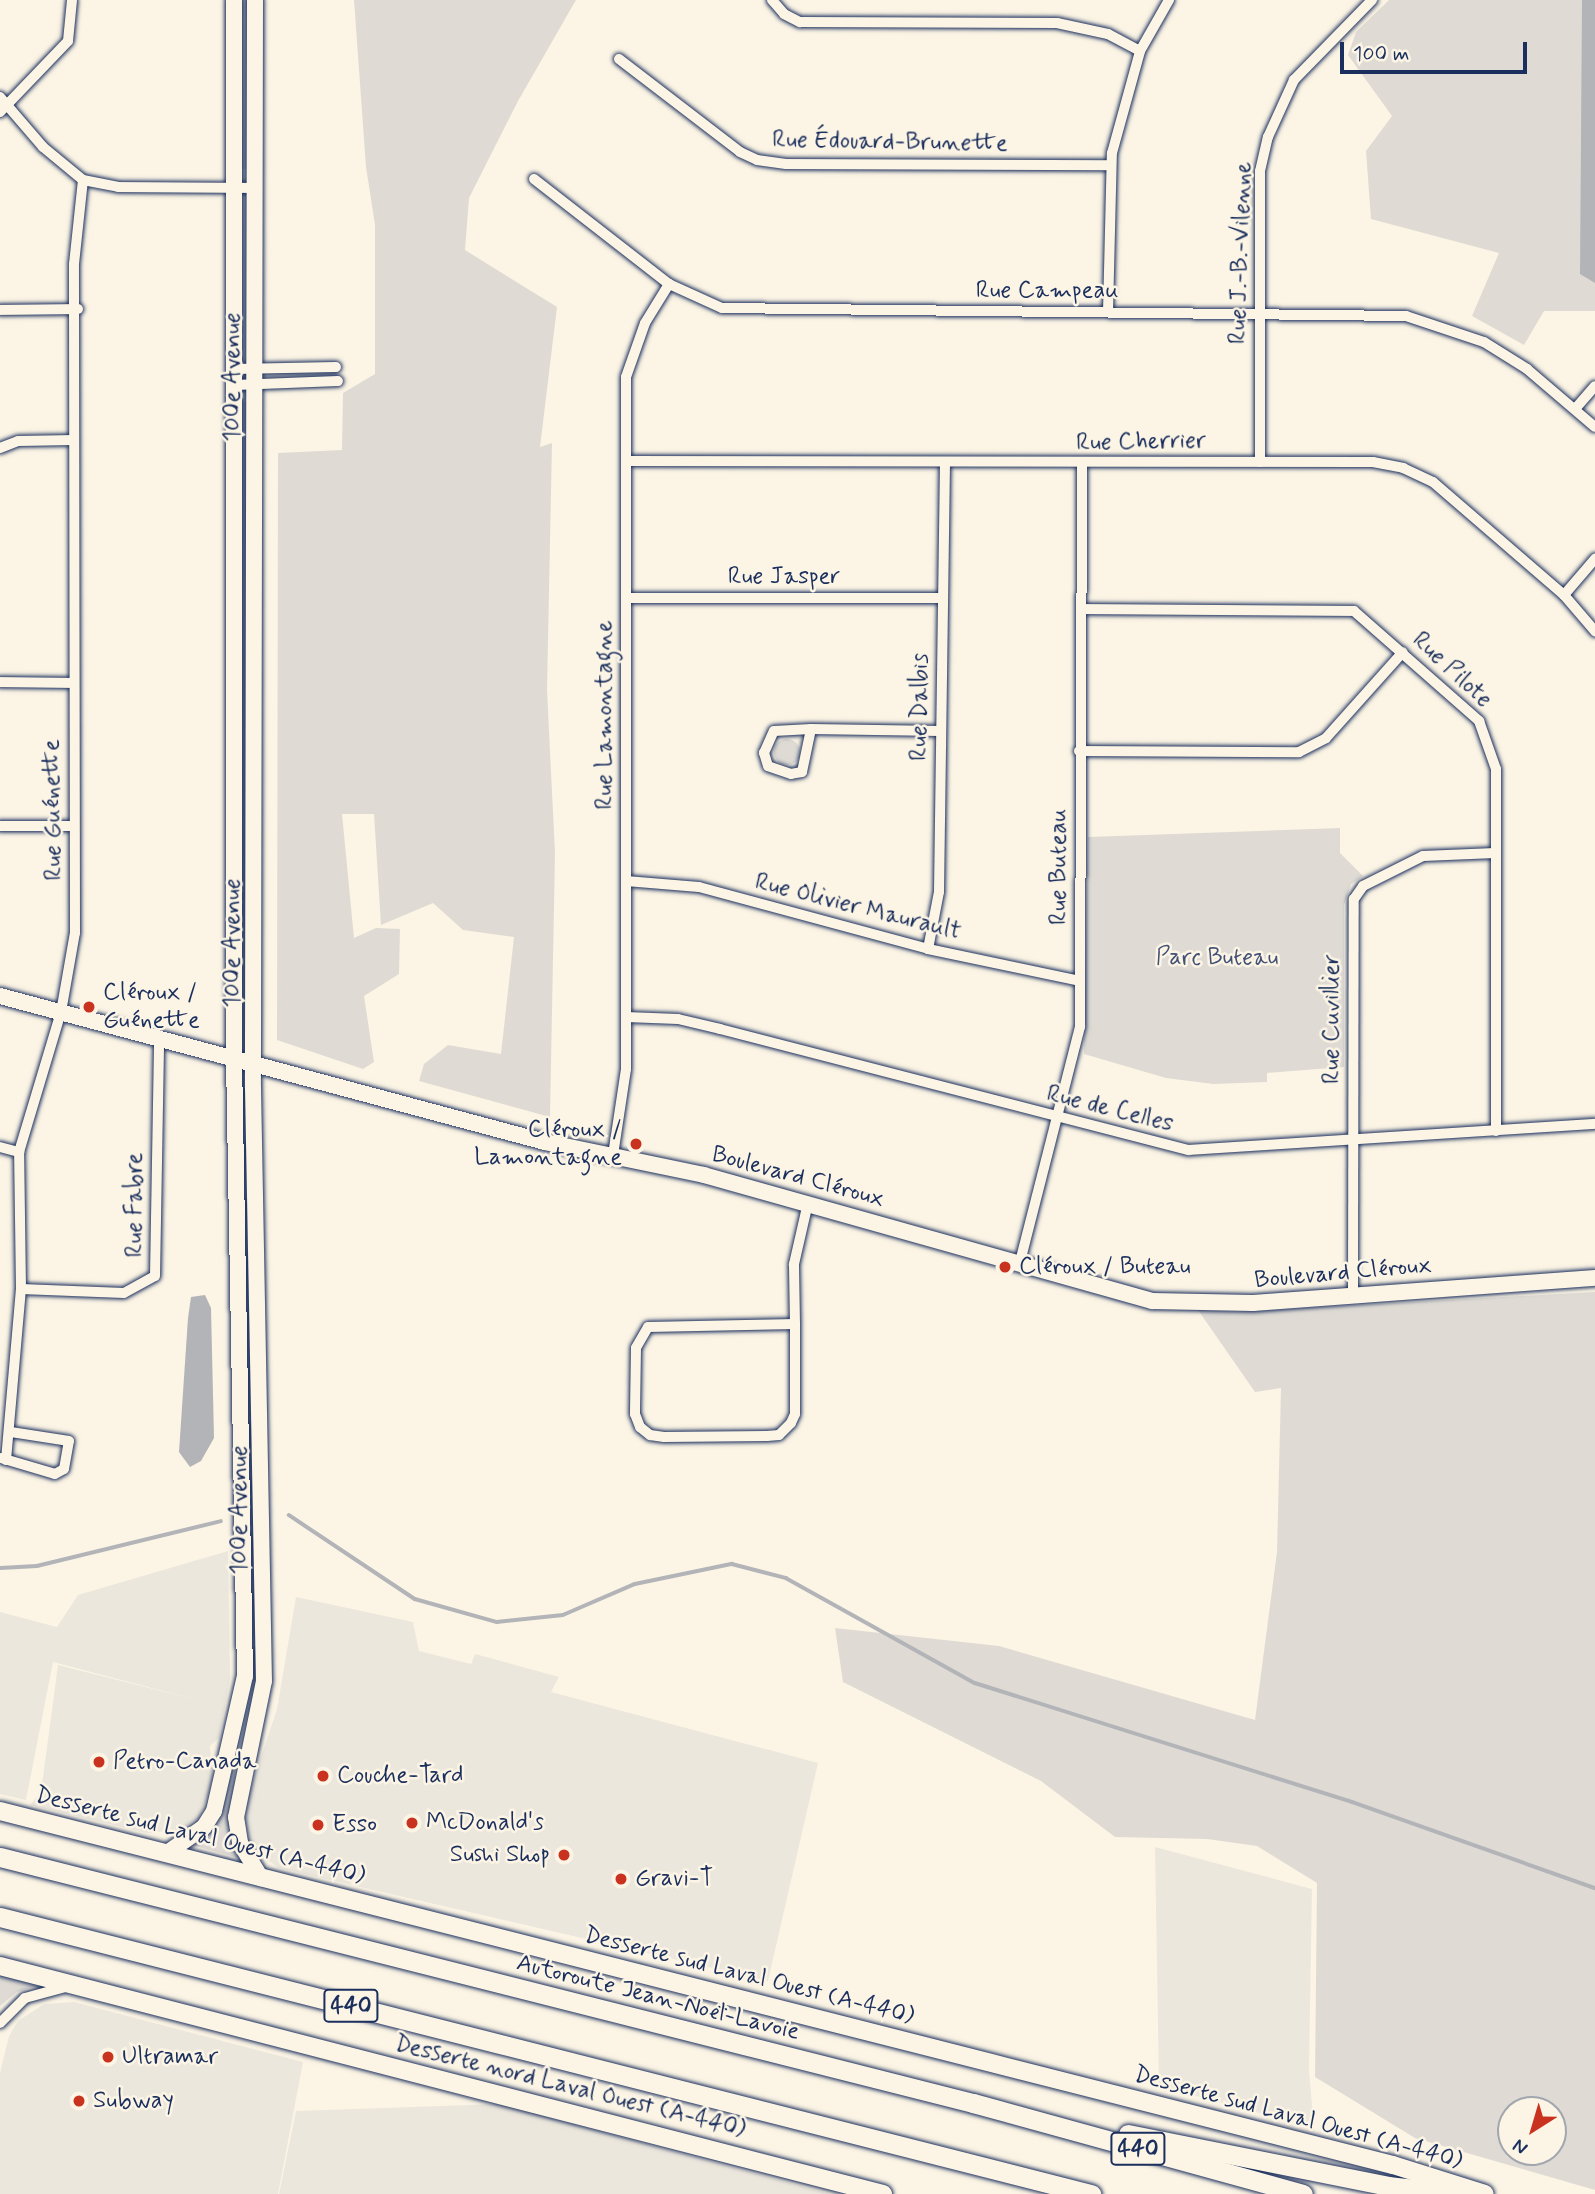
<!DOCTYPE html>
<meta charset="utf-8">
<style>
body{margin:0}
#map{position:relative;width:1595px;height:2194px;overflow:hidden;background:#fcf5e5;font-family:Mynerve,sans-serif}
div>[style]{position:absolute}
[style*='--x']{left:calc(var(--x)*1px);top:calc(var(--y)*1px);width:calc(var(--w)*1px);rotate:calc(var(--a)*1deg)}
.built>*{inset:0;background:#ece7dc}
.green>*{inset:0;background:#dfdbd4;transform-origin:0 0}
.round{border-radius:50%}
.water>*{inset:0;background:#b2b4b8}
.stream>*{height:3.5px;margin:-1.75px;padding:0 1.75px;transform-origin:1.75px;border-radius:1.75px;background:#b2b4b8}
.roads{filter:drop-shadow(0 0 2px #1b2f5e) drop-shadow(0 0 2px #1b2f5e)}
.street>*{height:10px;margin:-5px;padding:0 5px;transform-origin:5px;border-radius:5px;background:#fcf5e5}
.secondary>*{height:16px;margin:-8px;padding:0 8px;transform-origin:8px;border-radius:8px;background:#fcf5e5}
.primary>*{height:18px;margin:-9px;padding:0 9px;transform-origin:9px;border-radius:9px;background:#fcf5e5}
.highway>*{height:19px;margin:-9.5px;padding:0 9.5px;transform-origin:9.5px;border-radius:9.5px;background:#fcf5e5}
.dots>*{width:19px;height:19px;translate:-50% -50%;box-sizing:border-box;border:4px solid #fcf5e5;border-radius:50%}
span{translate:-50% -50%;white-space:nowrap;text-align:center;line-height:1.15;-webkit-text-stroke:5px #fcf5e5;paint-order:stroke}
.shield-label span{padding:2px 5px;background:#fcf5e5;border:2px solid;border-radius:5px;-webkit-text-stroke-width:0}
.shield-label{font-size:23px;color:#1b2f5e;font-weight:700}
.street-label{font-size:24px;color:#1b2f5e}
.park-label{font-size:24px;color:#425176}
.poi-label{font-size:24px;color:#1b2f5e}
.left{translate:0 -50%;text-align:left}
.right{translate:-100% -50%;text-align:right}
.north{position:absolute;left:1497px;top:2096px;width:70px;height:70px;box-sizing:border-box;background:#fcf5e5;border:2px solid #a2a6af;border-radius:50%;rotate:217deg;font-size:19px;font-weight:700;line-height:28px;text-align:center;color:#1b2f5e}
.north::after{content:'';display:block;margin:auto;width:24px;height:32px;background:#c8321e;clip-path:polygon(50% 0,100% 100%,50% 72%,0 100%)}
.scale{position:absolute;left:1340px;top:42px;width:187px;height:32px;box-sizing:border-box;border:4px solid #1b2f5e;border-top:0;padding-left:9px;font-size:21px;line-height:24px;white-space:nowrap;color:#1b2f5e;-webkit-text-stroke:5px #fcf5e5;paint-order:stroke}
</style>
<div id="map">
<div class="built">
<div style="clip-path:polygon(228px 1551px,230px 1679px,219px 1738px,210px 1746px,213px 1780px,199px 1818px,177px 1830px,147px 1833px,30px 1805px,41px 1792px,58px 1665px,201px 1701px,53px 1662px,26px 1800px,0 1794px,0 1612px,57px 1627px,78px 1595px)"></div>
<div style="clip-path:polygon(296px 1597px,413px 1622px,419px 1651px,471px 1664px,475px 1654px,559px 1677px,551px 1692px,818px 1763px,768px 1981px,279px 1868px,251px 1848px,245px 1820px,249px 1794px,277px 1709px)"></div>
<div style="clip-path:polygon(1155px 1847px,1312px 1889px,1309px 2070px,1314px 2128px,1159px 2086px)"></div>
<div style="clip-path:polygon(74px 2002px,303px 2062px,278px 2194px,0 2194px,0 2073px,9px 2036px,18px 2021px,44px 2004px)"></div>
<div style="clip-path:polygon(499px 2104px,830px 2194px,279px 2194px,296px 2111px)"></div>
</div>
<div class="green">
<div style="left:240px;top:0;width:9px;height:169px"></div>
<div style="clip-path:polygon(354px 0,576px 0,518px 101px,469px 198px,465px 250px,557px 307px,540px 447px,552px 443px,547px 690px,555px 853px,550px 1117px,419px 1081px,424px 1064px,448px 1045px,501px 1054px,514px 937px,463px 930px,433px 903px,381px 925px,374px 814px,342px 814px,354px 938px,376px 928px,400px 929px,399px 974px,364px 996px,374px 1062px,363px 1069px,277px 1040px,278px 453px,342px 450px,343px 393px,375px 374px,375px 225px,366px 167px)"></div>
<div style="clip-path:polygon(1389px 0,1595px 0,1595px 311px,1544px 311px,1524px 345px,1472px 316px,1499px 253px,1371px 219px,1366px 151px,1392px 116px,1348px 55px,1356px 32px)"></div>
<div style="clip-path:polygon(241px 402px,250px 402px,247px 953px,241px 897px)"></div>
<div class="round" style="left:774px;top:739px;width:26px;height:26px"></div>
<div style="clip-path:polygon(1340px 828px,1340px 853px,1363px 876px,1351px 884px,1344px 905px,1344px 1067px,1267px 1073px,1267px 1082px,1213px 1084px,1166px 1078px,1084px 1054px,1088px 837px)"></div>
<div style="clip-path:polygon(242px 1207px,252px 1284px,257px 1640px,251px 1606px)"></div>
<div style="clip-path:polygon(evenodd,1595px 1292px,1595px 2190px,1415px 2138px,1315px 2077px,1317px 1883px,1257px 1846px,1207px 1839px,1115px 1837px,1041px 1781px,843px 1682px,835px 1628px,999px 1646px,1255px 1720px,1277px 1552px,1281px 1388px,1255px 1392px,1198px 1310px,1236px 1312px,1595px 1292px,1553px 2110px,1553px 2152px,1511px 2152px,1511px 2110px,1553px 2110px)"></div>
<div style="clip-path:polygon(239px 1738px,231px 1809px,239px 1858px,192px 1845px,207px 1833px,223px 1803px)"></div>
<div style="clip-path:polygon(0 1974px,38px 1985px,17px 1992px,0 2006px)"></div>
</div>
<div class="water">
<div style="clip-path:polygon(1582px 0,1595px 0,1595px 283px,1580px 274px)"></div>
<div style="clip-path:polygon(205px 1295px,211px 1308px,214px 1438px,201px 1461px,190px 1467px,179px 1452px,188px 1318px,191px 1297px)"></div>
</div>
<div class="stream">
<div style="--x:289;--y:1515;--w:151;--a:33.7"></div>
<div style="--x:415;--y:1599;--w:85;--a:15.7"></div>
<div style="--x:497;--y:1622;--w:66;--a:-6.1"></div>
<div style="--x:563;--y:1615;--w:78;--a:-23.3"></div>
<div style="--x:635;--y:1584;--w:99;--a:-11.7"></div>
<div style="--x:732;--y:1564;--w:56;--a:14.5"></div>
<div style="--x:786;--y:1578;--w:216;--a:29.1"></div>
<div style="--x:975;--y:1683;--w:395;--a:17.5"></div>
<div style="--x:1352;--y:1802;--w:258;--a:19.5"></div>
<div style="--x:0;--y:1568;--w:37;--a:-3"></div>
<div style="--x:37;--y:1566;--w:189;--a:-13.7"></div>
</div>
<div class="roads">
<div class="street">
<div style="--x:772;--y:0;--w:18;--a:49"></div>
<div style="--x:784;--y:14;--w:18;--a:27"></div>
<div style="--x:800;--y:22;--w:257;--a:0.2"></div>
<div style="--x:1057;--y:23;--w:52;--a:12.2"></div>
<div style="--x:1108;--y:34;--w:36;--a:28"></div>
<div style="--x:619;--y:59;--w:153;--a:37.5"></div>
<div style="--x:740;--y:152;--w:19;--a:25"></div>
<div style="--x:757;--y:160;--w:29;--a:8"></div>
<div style="--x:786;--y:164;--w:324;--a:0.2"></div>
<div style="--x:0;--y:97;--w:66;--a:49.3"></div>
<div style="--x:43;--y:147;--w:52;--a:39.5"></div>
<div style="--x:83;--y:180;--w:36;--a:11"></div>
<div style="--x:118;--y:187;--w:137;--a:0.4"></div>
<div style="--x:0;--y:112;--w:98;--a:-46.2"></div>
<div style="--x:68;--y:41;--w:41;--a:-84.4"></div>
<div style="--x:534;--y:179;--w:171;--a:37.9"></div>
<div style="--x:669;--y:284;--w:58;--a:24.4"></div>
<div style="--x:722;--y:308;--w:684;--a:0.67"></div>
<div style="--x:1406;--y:316;--w:82;--a:18.4"></div>
<div style="--x:1484;--y:342;--w:51;--a:32.1"></div>
<div style="--x:1527;--y:369;--w:89;--a:40.5"></div>
<div style="--x:0;--y:310;--w:78;--a:-0.7"></div>
<div style="--x:1108;--y:312;--w:159;--a:-88.6"></div>
<div style="--x:1112;--y:153;--w:106;--a:-74.6"></div>
<div style="--x:1140;--y:51;--w:59;--a:-60.4"></div>
<div style="--x:235;--y:369;--w:101;--a:-1.1"></div>
<div style="--x:235;--y:385;--w:103;--a:-2.2"></div>
<div style="--x:1575;--y:409;--w:30;--a:-49"></div>
<div style="--x:0;--y:448;--w:19;--a:-21"></div>
<div style="--x:18;--y:441;--w:56;--a:-1"></div>
<div style="--x:626;--y:461;--w:747;--a:0.08"></div>
<div style="--x:1373;--y:462;--w:31;--a:11"></div>
<div style="--x:1403;--y:468;--w:33;--a:25"></div>
<div style="--x:1433;--y:482;--w:173;--a:40.8"></div>
<div style="--x:1564;--y:595;--w:48;--a:49.3"></div>
<div style="--x:1260;--y:462;--w:291;--a:-90"></div>
<div style="--x:1260;--y:171;--w:35;--a:-77"></div>
<div style="--x:1268;--y:137;--w:63;--a:-65.5"></div>
<div style="--x:1294;--y:80;--w:112;--a:-45.7"></div>
<div style="--x:1564;--y:595;--w:48;--a:-49.3"></div>
<div style="--x:626;--y:598;--w:316;--a:0"></div>
<div style="--x:1082;--y:609;--w:272;--a:0.4"></div>
<div style="--x:1354;--y:611;--w:167;--a:41.3"></div>
<div style="--x:1479;--y:721;--w:51;--a:70.5"></div>
<div style="--x:1496;--y:769;--w:362;--a:90"></div>
<div style="--x:0;--y:682;--w:72;--a:0.8"></div>
<div style="--x:811;--y:729;--w:44;--a:101.8"></div>
<div style="--x:802;--y:772;--w:11;--a:170"></div>
<div style="--x:791;--y:774;--w:24;--a:-161"></div>
<div style="--x:768;--y:766;--w:14;--a:-107"></div>
<div style="--x:764;--y:753;--w:24;--a:-66"></div>
<div style="--x:774;--y:731;--w:37;--a:-3"></div>
<div style="--x:811;--y:729;--w:129;--a:0.9"></div>
<div style="--x:1079;--y:751;--w:220;--a:0.3"></div>
<div style="--x:1299;--y:752;--w:30;--a:-27"></div>
<div style="--x:1326;--y:738;--w:115;--a:-48.2"></div>
<div style="--x:0;--y:826;--w:74;--a:0"></div>
<div style="--x:626;--y:881;--w:73;--a:4.7"></div>
<div style="--x:699;--y:887;--w:237;--a:15.1"></div>
<div style="--x:928;--y:949;--w:155;--a:11.9"></div>
<div style="--x:928;--y:949;--w:58;--a:-79.1"></div>
<div style="--x:939;--y:892;--w:428;--a:-89.2"></div>
<div style="--x:626;--y:1017;--w:52;--a:2.2"></div>
<div style="--x:678;--y:1019;--w:43;--a:13.4"></div>
<div style="--x:720;--y:1029;--w:484;--a:14.5"></div>
<div style="--x:1189;--y:1150;--w:407;--a:-3.7"></div>
<div style="--x:0;--y:1147;--w:20;--a:15"></div>
<div style="--x:613;--y:1155;--w:87;--a:-81.4"></div>
<div style="--x:626;--y:1069;--w:692;--a:-90"></div>
<div style="--x:626;--y:377;--w:57;--a:-70.6"></div>
<div style="--x:645;--y:323;--w:46;--a:-58.4"></div>
<div style="--x:1020;--y:1262;--w:243;--a:-75.7"></div>
<div style="--x:1080;--y:1027;--w:563;--a:-89.8"></div>
<div style="--x:21;--y:1289;--w:103;--a:2.2"></div>
<div style="--x:124;--y:1293;--w:35;--a:-29"></div>
<div style="--x:155;--y:1276;--w:238;--a:-89"></div>
<div style="--x:1353;--y:1294;--w:395;--a:-89.9"></div>
<div style="--x:1354;--y:899;--w:16;--a:-55"></div>
<div style="--x:1363;--y:886;--w:67;--a:-26.6"></div>
<div style="--x:1423;--y:856;--w:72;--a:-2.4"></div>
<div style="--x:795;--y:1324;--w:147;--a:178.8"></div>
<div style="--x:648;--y:1327;--w:24;--a:120"></div>
<div style="--x:636;--y:1348;--w:66;--a:90.9"></div>
<div style="--x:635;--y:1414;--w:14;--a:69"></div>
<div style="--x:640;--y:1427;--w:13;--a:39"></div>
<div style="--x:650;--y:1435;--w:14;--a:8"></div>
<div style="--x:664;--y:1437;--w:103;--a:-0.6"></div>
<div style="--x:767;--y:1436;--w:12;--a:-5"></div>
<div style="--x:779;--y:1435;--w:17;--a:-45"></div>
<div style="--x:791;--y:1423;--w:10;--a:-66"></div>
<div style="--x:795;--y:1414;--w:90;--a:-90"></div>
<div style="--x:795;--y:1324;--w:60;--a:-91"></div>
<div style="--x:794;--y:1264;--w:63;--a:-77.1"></div>
<div style="--x:1;--y:1458;--w:56;--a:16.5"></div>
<div style="--x:55;--y:1474;--w:10;--a:-29"></div>
<div style="--x:64;--y:1469;--w:28;--a:-80"></div>
<div style="--x:69;--y:1441;--w:59;--a:-171.2"></div>
<div style="--x:6;--y:1460;--w:172;--a:-85"></div>
<div style="--x:21;--y:1289;--w:137;--a:-90.8"></div>
<div style="--x:19;--y:1152;--w:146;--a:-73.3"></div>
<div style="--x:61;--y:1012;--w:80;--a:-80"></div>
<div style="--x:75;--y:933;--w:669;--a:-90.09"></div>
<div style="--x:74;--y:264;--w:84;--a:-83.9"></div>
<div style="--x:0;--y:2023;--w:35;--a:-45"></div>
<div style="--x:25;--y:1998;--w:46;--a:-15.3"></div>
</div>
<div class="secondary">
<div style="--x:255;--y:0;--w:1088;--a:90.11"></div>
<div style="--x:253;--y:1088;--w:593;--a:88.94"></div>
<div style="--x:264;--y:1681;--w:139;--a:101.6"></div>
<div style="--x:236;--y:1817;--w:26;--a:81"></div>
<div style="--x:240;--y:1843;--w:41;--a:59"></div>
<div style="--x:0;--y:996;--w:564;--a:15"></div>
<div style="--x:545;--y:1142;--w:162;--a:11.7"></div>
<div style="--x:704;--y:1175;--w:465;--a:15.7"></div>
<div style="--x:1152;--y:1301;--w:101;--a:1.1"></div>
<div style="--x:1253;--y:1303;--w:343;--a:-4.2"></div>
<div style="--x:167;--y:1853;--w:45;--a:-35.1"></div>
<div style="--x:204;--y:1827;--w:19;--a:-58"></div>
<div style="--x:214;--y:1811;--w:139;--a:-77.1"></div>
<div style="--x:245;--y:1676;--w:620;--a:-91.02"></div>
<div style="--x:234;--y:1056;--w:1056;--a:-90"></div>
</div>
<div class="primary">
<div style="--x:0;--y:1811;--w:1437;--a:14.26"></div>
<div style="--x:1393;--y:2165;--w:96;--a:17.5"></div>
<div style="--x:0;--y:1966;--w:912;--a:14.48"></div>
</div>
<div class="highway">
<div style="--x:0;--y:1857;--w:1004;--a:14.19"></div>
<div style="--x:973;--y:2103;--w:342;--a:15.4"></div>
<div style="--x:0;--y:1917;--w:1126;--a:14.25"></div>
<div style="--x:1128;--y:2134;--w:265;--a:11.3"></div>
<div style="--x:1388;--y:2186;--w:70;--a:6.5"></div>
</div>
</div>
<div class="dots">
<div style="left:89px;top:1007px;background:#c8321e"></div>
<div style="left:636px;top:1144px;background:#c8321e"></div>
<div style="left:1005px;top:1267px;background:#c8321e"></div>
<div style="left:99px;top:1762px;background:#c8321e"></div>
<div style="left:323px;top:1776px;background:#c8321e"></div>
<div style="left:412px;top:1823px;background:#c8321e"></div>
<div style="left:318px;top:1825px;background:#c8321e"></div>
<div style="left:564px;top:1855px;background:#c8321e"></div>
<div style="left:621px;top:1879px;background:#c8321e"></div>
<div style="left:108px;top:2057px;background:#c8321e"></div>
<div style="left:79px;top:2101px;background:#c8321e"></div>
</div>
<div class="shield-label">
<span style="left:351px;top:2006px">440</span>
<span style="left:1138px;top:2149px">440</span>
</div>
<div class="street-label">
<span style="left:890px;top:142px;rotate:1deg">Rue Édouard-Brunette</span>
<span style="left:1241px;top:253px;rotate:-88deg">Rue J.-B.-Vilenne</span>
<span style="left:1047px;top:291px">Rue Campeau</span>
<span style="left:233px;top:377px;rotate:-90deg">100e Avenue</span>
<span style="left:1141px;top:442px;rotate:-1deg">Rue Cherrier</span>
<span style="left:784px;top:577px">Rue Jasper</span>
<span style="left:1452px;top:670px;rotate:43deg">Rue Pilote</span>
<span style="left:920px;top:707px;rotate:-89deg">Rue Dalbis</span>
<span style="left:605px;top:715px;rotate:-90deg">Rue Lamontagne</span>
<span style="left:53px;top:810px;rotate:-91deg">Rue Guénette</span>
<span style="left:1059px;top:867px;rotate:-90deg">Rue Buteau</span>
<span style="left:858px;top:907px;rotate:14deg">Rue Olivier Maurault</span>
<span style="left:233px;top:943px;rotate:-90deg">100e Avenue</span>
<span style="left:1332px;top:1019px;rotate:-90deg">Rue Cuvillier</span>
<span style="left:1110px;top:1109px;rotate:14deg">Rue de Celles</span>
<span style="left:798px;top:1177px;rotate:15deg">Boulevard Cléroux</span>
<span style="left:135px;top:1205px;rotate:-90deg">Rue Fabre</span>
<span style="left:1343px;top:1273px;rotate:-5deg">Boulevard Cléroux</span>
<span style="left:240px;top:1510px;rotate:-90deg">100e Avenue</span>
<span style="left:200px;top:1836px;rotate:14deg">Desserte sud Laval Ouest (A-440)</span>
<span style="left:749px;top:1976px;rotate:14deg">Desserte sud Laval Ouest (A-440)</span>
<span style="left:658px;top:1998px;rotate:14deg">Autoroute Jean-Noël-Lavoie</span>
<span style="left:570px;top:2087px;rotate:14deg">Desserte nord Laval Ouest (A-440)</span>
<span style="left:1298px;top:2118px;rotate:15deg">Desserte sud Laval Ouest (A-440)</span>
</div>
<div class="park-label">
<span style="left:1217px;top:958px">Parc Buteau</span>
</div>
<div class="poi-label">
<span class="left" style="left:103px;top:1007px">Cléroux /<br>Guénette</span>
<span class="right" style="left:622px;top:1144px">Cléroux /<br>Lamontagne</span>
<span class="left" style="left:1019px;top:1267px">Cléroux / Buteau</span>
<span class="left" style="left:113px;top:1762px">Petro-Canada</span>
<span class="left" style="left:337px;top:1776px">Couche-Tard</span>
<span class="left" style="left:426px;top:1823px">McDonald's</span>
<span class="left" style="left:332px;top:1825px">Esso</span>
<span class="right" style="left:550px;top:1855px">Sushi Shop</span>
<span class="left" style="left:635px;top:1879px">Gravi-T</span>
<span class="left" style="left:122px;top:2057px">Ultramar</span>
<span class="left" style="left:93px;top:2101px">Subway</span>
</div>
<div class="north">N</div>
<div class="scale">100 m</div>
</div>
